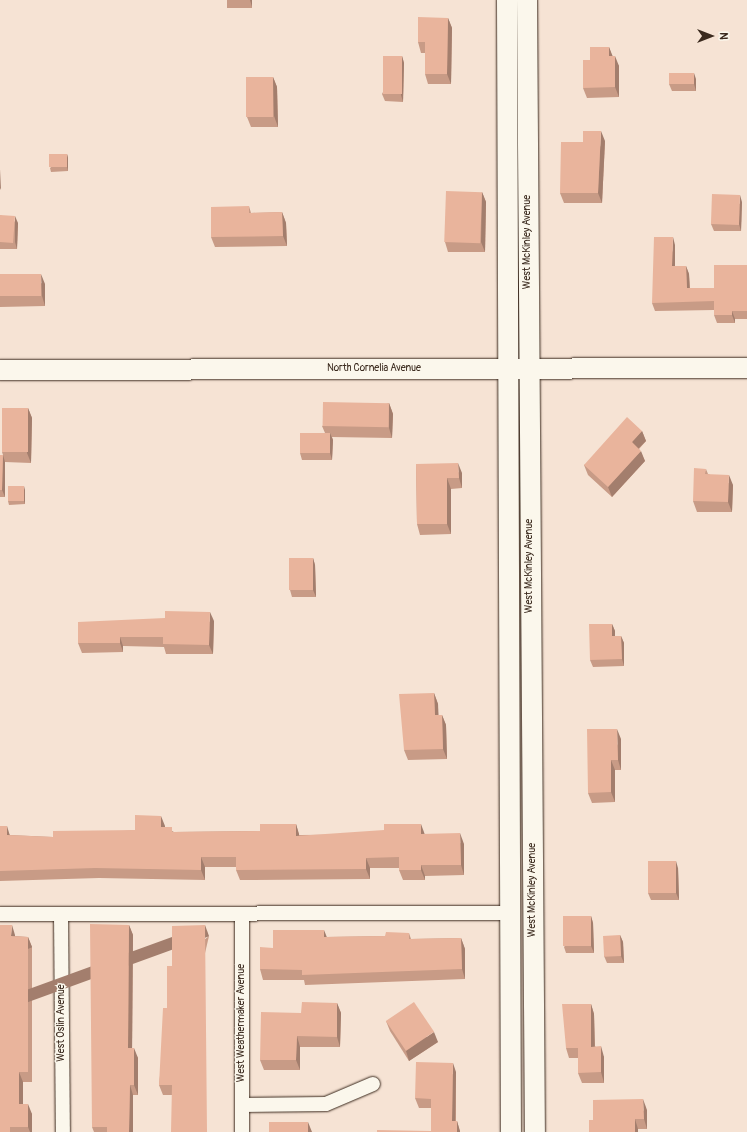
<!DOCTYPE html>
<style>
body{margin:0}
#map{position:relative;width:747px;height:1132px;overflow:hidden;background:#f6e3d4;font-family:Pangolin,sans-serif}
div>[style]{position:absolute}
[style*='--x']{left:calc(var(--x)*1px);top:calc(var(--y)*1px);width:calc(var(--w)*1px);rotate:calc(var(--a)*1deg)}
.roads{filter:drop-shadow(0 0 1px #3b2a1e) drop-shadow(0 0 1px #3b2a1e)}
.street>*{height:14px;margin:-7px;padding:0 7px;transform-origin:7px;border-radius:7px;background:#fbf7ec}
.secondary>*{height:20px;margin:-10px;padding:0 10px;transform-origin:10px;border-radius:10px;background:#fbf7ec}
.wall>*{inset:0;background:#c89b86;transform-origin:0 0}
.shaded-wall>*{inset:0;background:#a37e6d;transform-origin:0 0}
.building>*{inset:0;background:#e9b49c;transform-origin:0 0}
span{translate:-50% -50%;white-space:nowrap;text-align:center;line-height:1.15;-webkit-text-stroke:3px #fbf7ec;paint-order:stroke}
.street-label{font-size:10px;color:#3b2a1e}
.north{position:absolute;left:691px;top:16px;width:40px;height:40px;-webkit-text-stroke:3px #fbf7ec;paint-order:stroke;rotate:90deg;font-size:11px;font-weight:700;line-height:16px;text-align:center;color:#3b2a1e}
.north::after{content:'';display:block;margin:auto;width:14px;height:18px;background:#3b2a1e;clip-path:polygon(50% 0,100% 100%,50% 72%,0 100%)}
</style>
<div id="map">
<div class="roads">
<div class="street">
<div style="--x:0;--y:914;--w:510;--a:-0.11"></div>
<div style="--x:61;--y:914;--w:218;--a:89.5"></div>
<div style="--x:242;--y:914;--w:218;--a:90"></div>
<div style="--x:242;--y:1105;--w:84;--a:-0.7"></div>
<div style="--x:326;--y:1104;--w:51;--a:-23.1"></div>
</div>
<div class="secondary">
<div style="--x:507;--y:0;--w:1132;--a:89.8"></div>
<div style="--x:527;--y:0;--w:1132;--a:89.6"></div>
<div style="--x:0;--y:370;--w:747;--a:-0.15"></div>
</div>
</div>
<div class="wall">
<div style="left:227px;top:0;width:25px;height:8px"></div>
<div style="clip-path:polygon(448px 18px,452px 28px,451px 84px,428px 84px,425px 74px,425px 53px,421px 53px,418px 42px)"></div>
<div style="clip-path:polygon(609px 47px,612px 56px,619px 66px,619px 97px,587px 98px,583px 88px,590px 60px)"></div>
<div style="clip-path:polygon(402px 56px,404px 63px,403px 102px,385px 101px,382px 94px)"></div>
<div style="clip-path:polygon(273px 77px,277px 87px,278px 127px,251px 127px,247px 117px)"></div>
<div style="clip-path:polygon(696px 79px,696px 91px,672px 91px,669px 84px)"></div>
<div style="clip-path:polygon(605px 141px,602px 203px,564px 203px,560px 193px)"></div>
<div style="clip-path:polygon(67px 154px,68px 158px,68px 171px,51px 172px,50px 168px)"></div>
<div style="clip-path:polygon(482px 192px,486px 202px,485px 252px,448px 252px,445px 242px)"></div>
<div style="clip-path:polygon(742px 202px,741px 231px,714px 231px,711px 224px)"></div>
<div style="clip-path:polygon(249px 206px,251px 213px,282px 212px,286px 223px,287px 246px,215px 247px,211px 237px)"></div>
<div style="clip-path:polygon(0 215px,18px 223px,17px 249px,0 249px)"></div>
<div style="clip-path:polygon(747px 234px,747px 319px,735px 319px,735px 323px,717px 323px,714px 315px,714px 310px,655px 311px,652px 303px,675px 245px,675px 266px,686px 266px,689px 274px,690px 288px,714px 288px,747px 265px)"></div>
<div style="clip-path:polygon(0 274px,45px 284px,45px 306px,0 307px)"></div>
<div style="clip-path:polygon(389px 403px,393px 414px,392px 438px,332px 437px,333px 440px,332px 460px,302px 460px,300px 453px,325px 433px,322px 426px)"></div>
<div style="clip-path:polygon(28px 408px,32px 418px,31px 463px,5px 462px,5px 497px,0 497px,0 455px,3px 455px,2px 452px)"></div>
<div style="clip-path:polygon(642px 431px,646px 441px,639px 449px,645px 461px,612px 497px,588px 475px,584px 465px)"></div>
<div style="clip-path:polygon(416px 464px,462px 473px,462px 488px,451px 489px,451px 534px,420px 535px,417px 524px)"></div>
<div style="clip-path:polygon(706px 469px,708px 474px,733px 485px,732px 512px,697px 512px,693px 501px)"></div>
<div style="clip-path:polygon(25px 490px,25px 504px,9px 505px,8px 501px)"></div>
<div style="clip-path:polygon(313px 558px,315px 565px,316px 597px,292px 597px,290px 590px)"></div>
<div style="clip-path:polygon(214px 621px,213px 654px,166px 654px,164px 647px,123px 646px,123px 652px,82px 653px,78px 643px)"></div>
<div style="clip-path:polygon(612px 624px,615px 631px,615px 636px,621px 636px,624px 643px,624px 666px,593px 667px,590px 660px)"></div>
<div style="clip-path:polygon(434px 693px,438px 704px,438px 715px,442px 715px,446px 725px,447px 759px,408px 760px,404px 750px)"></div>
<div style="clip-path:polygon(621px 739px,621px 770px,615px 770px,615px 802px,592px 803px,588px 793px)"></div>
<div style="clip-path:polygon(296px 824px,299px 835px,424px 834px,464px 844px,464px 875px,425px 876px,425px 880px,403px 880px,399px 870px,399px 868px,370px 868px,370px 879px,240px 880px,236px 870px,236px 867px,205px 867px,205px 880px,99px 878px,0 881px,0 826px,10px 835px,53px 837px,135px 830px,165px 826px,165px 827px,174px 832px,260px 831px)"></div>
<div style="clip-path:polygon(678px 868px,679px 900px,651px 900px,648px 893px)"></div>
<div style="clip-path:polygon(591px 916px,593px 923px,594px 953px,566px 953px,564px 947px)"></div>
<div style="clip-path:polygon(129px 925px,133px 935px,132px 1048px,138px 1058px,138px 1095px,133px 1095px,133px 1132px,141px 1132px,94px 1132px,92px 1127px)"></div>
<div style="clip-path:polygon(409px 933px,411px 939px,461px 938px,465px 949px,465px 979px,305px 985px,304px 980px,263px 980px,260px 969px,273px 948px,327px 937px,385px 936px)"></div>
<div style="clip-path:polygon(15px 935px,15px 936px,28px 937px,32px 947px,32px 1082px,23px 1082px,23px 1104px,32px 1114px,32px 1132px,0 1132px)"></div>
<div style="clip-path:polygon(620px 935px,623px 942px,624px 963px,607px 963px,604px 956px)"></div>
<div style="clip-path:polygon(209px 936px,172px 1095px,163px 1095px,159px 1085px,172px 966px)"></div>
<div style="clip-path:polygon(337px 1003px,341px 1013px,340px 1047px,300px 1047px,300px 1070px,264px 1070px,260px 1060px,301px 1013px)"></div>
<div style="clip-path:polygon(591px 1004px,594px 1014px,595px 1046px,604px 1057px,604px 1083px,582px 1083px,578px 1073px,578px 1058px,569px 1058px,566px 1048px)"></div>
<div style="clip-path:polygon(386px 1021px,438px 1042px,409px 1061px,390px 1031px)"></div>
<div style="clip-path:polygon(456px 1072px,456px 1121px,457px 1121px,460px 1132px,431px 1131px,431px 1108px,419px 1108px,415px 1098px)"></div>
<div style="clip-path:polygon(647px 1110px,647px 1129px,638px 1129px,638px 1132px,589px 1132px,593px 1120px)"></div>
</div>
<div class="shaded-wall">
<div style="clip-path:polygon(250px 0,252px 0,252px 7px)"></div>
<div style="clip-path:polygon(448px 18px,452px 28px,451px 84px,447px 74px)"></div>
<div style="clip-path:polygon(609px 47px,613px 57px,609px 56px)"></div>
<div style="clip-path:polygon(402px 56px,404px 63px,403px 102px,401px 95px)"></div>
<div style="clip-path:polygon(615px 56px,619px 66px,619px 97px,615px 87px)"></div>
<div style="clip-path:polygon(694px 73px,696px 79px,696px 91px,694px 84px)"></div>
<div style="clip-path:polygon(273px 77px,277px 87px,278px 127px,274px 116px)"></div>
<div style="clip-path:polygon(601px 131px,605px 141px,602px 203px,598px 193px)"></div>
<div style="clip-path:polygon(67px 154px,68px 158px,68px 171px,67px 167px)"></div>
<div style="clip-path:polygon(0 168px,0 169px,1px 190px,0 188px)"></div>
<div style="clip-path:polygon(482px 192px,486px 202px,485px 252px,481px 242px)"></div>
<div style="clip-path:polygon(740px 195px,742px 202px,741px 231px,739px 224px)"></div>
<div style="clip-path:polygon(282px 212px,286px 223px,287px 246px,283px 236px)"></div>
<div style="clip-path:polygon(15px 216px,18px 223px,17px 249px,15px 242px)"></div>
<div style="clip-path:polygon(673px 237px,675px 245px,675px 274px,672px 266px)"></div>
<div style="clip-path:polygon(686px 266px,689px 274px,690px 296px,687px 288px)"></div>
<div style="clip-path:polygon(41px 274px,45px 284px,45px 306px,42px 296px)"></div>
<div style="clip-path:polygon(732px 311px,735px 319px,735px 323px,732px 315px)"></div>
<div style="clip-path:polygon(389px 403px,393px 414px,392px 438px,389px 428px)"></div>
<div style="clip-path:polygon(28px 408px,32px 418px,31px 463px,27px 453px)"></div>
<div style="clip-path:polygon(642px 431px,646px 441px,635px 452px,632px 442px)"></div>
<div style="clip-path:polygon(330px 433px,333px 440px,332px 460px,330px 453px)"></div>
<div style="clip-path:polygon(641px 451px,645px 461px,612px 497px,608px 487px)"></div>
<div style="clip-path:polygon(3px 455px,5px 462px,5px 497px,2px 490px)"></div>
<div style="clip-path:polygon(458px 463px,462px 473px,462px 488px,459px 478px)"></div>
<div style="clip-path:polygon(729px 475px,733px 485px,732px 512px,728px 502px)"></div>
<div style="clip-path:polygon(447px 478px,451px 489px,451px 534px,447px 524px)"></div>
<div style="clip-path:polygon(24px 486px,25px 490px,25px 504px,24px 501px)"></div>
<div style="clip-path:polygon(313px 558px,315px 565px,316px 597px,313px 590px)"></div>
<div style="clip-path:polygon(210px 612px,214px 621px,213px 654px,209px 645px)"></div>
<div style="clip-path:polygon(612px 624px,615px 631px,615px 643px,612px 636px)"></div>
<div style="clip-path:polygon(621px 636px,624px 643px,624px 666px,622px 659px)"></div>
<div style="clip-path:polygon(120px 637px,123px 646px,123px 652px,120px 643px)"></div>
<div style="clip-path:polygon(434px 693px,438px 704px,439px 725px,435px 715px)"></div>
<div style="clip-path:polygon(442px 715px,446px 725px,447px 759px,443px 749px)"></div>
<div style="clip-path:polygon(617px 729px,621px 739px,621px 770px,618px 760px)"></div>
<div style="clip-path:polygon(611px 760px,615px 770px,615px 802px,611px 792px)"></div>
<div style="clip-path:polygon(161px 816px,165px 826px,165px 837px,161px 827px)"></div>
<div style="clip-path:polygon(296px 824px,299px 834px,300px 846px,296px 836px)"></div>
<div style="clip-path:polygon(421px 824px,425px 835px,421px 834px)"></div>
<div style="clip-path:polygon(7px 826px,10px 836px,7px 835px)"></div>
<div style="clip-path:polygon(460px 833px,464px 844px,464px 875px,461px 865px)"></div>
<div style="clip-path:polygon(201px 857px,205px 867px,205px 880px,201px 870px)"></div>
<div style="clip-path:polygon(366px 858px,370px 868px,370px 879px,366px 869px)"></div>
<div style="clip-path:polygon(676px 861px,678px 868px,679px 900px,676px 893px)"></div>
<div style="clip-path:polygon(421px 865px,425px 876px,425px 880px,421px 870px)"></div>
<div style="clip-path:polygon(591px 916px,593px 923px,594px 953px,591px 946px)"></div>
<div style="clip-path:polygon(12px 925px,15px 935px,15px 947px,11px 936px)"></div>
<div style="clip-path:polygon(129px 925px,133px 935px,132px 1058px,128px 1048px)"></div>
<div style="left:205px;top:925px;width:12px;height:207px;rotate:70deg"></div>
<div style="clip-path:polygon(324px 930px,328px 940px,324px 937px)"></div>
<div style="clip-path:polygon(620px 935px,623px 942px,624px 963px,621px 956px)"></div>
<div style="left:28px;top:937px;width:11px;height:135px;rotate:68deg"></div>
<div style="clip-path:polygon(461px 938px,465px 949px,465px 979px,462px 969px)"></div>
<div style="clip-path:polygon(337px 1003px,341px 1013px,340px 1047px,337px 1037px)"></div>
<div style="clip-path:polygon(591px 1004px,594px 1014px,595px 1057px,591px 1047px)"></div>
<div style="clip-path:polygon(434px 1032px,438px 1042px,409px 1061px,406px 1051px)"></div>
<div style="clip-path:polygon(297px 1036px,300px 1047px,300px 1070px,296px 1060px)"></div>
<div style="clip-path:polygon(601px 1046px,604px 1057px,604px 1083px,601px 1072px)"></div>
<div style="clip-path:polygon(134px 1048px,138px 1058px,138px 1095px,134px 1085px)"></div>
<div style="clip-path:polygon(453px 1063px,456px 1072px,455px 1131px,452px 1121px)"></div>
<div style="clip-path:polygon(19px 1072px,23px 1082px,23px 1114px,19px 1104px)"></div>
<div style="clip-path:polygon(130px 1085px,133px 1095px,133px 1132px,129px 1132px)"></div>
<div style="clip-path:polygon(643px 1099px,647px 1110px,647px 1129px,644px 1119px)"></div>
<div style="clip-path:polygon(28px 1104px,32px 1114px,32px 1132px,30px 1132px,28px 1127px)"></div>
<div style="clip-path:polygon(635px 1119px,638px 1129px,638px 1132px,635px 1132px)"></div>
<div style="clip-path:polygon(457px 1121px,460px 1131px,460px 1132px,457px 1132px)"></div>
<div style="clip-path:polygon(308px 1122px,312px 1132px,308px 1132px)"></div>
</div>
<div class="building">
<div style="clip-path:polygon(418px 17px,448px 18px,447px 74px,425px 74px,425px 42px,418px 42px)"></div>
<div style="clip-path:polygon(590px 47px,609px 47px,609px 56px,615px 56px,615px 87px,583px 88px,583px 60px,590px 60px)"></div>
<div style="left:383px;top:56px;width:19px;height:38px"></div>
<div style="left:669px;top:73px;width:25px;height:11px"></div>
<div style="left:246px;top:77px;width:27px;height:40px"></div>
<div style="clip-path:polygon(583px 131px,601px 131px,598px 193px,560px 193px,561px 142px,583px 142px)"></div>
<div style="left:67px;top:154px;width:13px;height:18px;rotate:90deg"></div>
<div style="left:446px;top:191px;width:36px;height:51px;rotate:2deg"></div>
<div style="left:712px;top:194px;width:28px;height:30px;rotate:2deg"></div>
<div style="clip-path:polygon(249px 206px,249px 213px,282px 212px,283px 236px,211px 237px,211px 207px)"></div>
<div style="left:0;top:215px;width:15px;height:27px;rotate:4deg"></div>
<div style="clip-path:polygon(747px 234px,747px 311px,732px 311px,732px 315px,714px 315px,714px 301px,652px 303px,654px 237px,673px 237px,672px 266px,686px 266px,687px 288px,714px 288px,714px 265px,747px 265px)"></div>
<div style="left:0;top:274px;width:41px;height:22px"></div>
<div style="left:323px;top:402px;width:66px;height:24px;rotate:1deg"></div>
<div style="left:2px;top:408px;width:26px;height:44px"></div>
<div style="clip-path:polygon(627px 417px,642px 431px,632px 442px,641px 451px,608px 487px,584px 465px)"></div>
<div style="left:300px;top:433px;width:30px;height:20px"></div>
<div style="clip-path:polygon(0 455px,3px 455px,2px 490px,0 490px)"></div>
<div style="clip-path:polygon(458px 463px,459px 478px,447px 478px,447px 524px,417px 524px,416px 464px)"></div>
<div style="clip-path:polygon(694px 468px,706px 469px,705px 474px,729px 475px,728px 502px,693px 501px)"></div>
<div style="left:24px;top:486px;width:15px;height:16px;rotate:90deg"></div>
<div style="left:289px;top:558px;width:24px;height:32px"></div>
<div style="clip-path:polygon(165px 611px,210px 612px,209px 645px,163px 644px,163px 637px,120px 637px,120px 643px,78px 643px,78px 622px,165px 618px)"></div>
<div style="clip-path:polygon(589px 624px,612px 624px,612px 636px,621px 636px,622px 659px,590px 660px)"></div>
<div style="clip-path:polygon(434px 693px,435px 715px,442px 715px,443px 749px,404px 750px,399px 694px)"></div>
<div style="clip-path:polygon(587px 729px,617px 729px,618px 760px,611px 760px,611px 792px,588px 793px)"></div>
<div style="clip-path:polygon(135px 815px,161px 816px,161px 827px,172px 827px,172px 832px,260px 831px,260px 824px,296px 824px,296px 836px,384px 830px,384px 824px,421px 824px,421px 834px,460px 833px,461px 865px,421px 865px,421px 870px,399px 870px,399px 857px,366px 858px,366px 869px,236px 870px,236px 857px,201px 857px,201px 870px,95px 868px,0 871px,0 826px,7px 826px,7px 835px,53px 837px,53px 831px,135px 830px)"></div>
<div style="left:676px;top:861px;width:32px;height:28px;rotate:90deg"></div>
<div style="left:591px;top:916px;width:30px;height:28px;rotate:90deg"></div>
<div style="clip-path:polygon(90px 924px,129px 925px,128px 1048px,134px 1048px,134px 1085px,130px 1085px,129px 1132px,141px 1132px,107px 1132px,107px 1127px,92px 1127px)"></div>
<div style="clip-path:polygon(0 925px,12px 925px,11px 936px,28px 937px,28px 1072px,19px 1072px,19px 1104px,28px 1104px,28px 1127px,10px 1127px,10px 1132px,0 1132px)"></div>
<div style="clip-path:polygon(205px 925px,207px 1132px,171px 1132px,172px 1085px,159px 1085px,163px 1008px,167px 1008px,167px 966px,172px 966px,172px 926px)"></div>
<div style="clip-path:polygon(273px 930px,324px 930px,324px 937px,385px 936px,386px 932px,409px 933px,409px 939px,461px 938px,462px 969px,302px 975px,302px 970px,260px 969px,260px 947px,273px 948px)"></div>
<div style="left:620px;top:935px;width:21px;height:17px;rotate:87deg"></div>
<div style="clip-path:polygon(302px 1002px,337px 1003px,337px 1037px,297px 1036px,296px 1060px,260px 1060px,261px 1012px,301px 1013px)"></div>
<div style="left:414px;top:1002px;width:36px;height:34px;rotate:56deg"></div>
<div style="clip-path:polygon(562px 1004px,591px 1004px,591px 1047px,601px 1046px,601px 1072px,578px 1073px,578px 1048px,566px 1048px)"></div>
<div style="clip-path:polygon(416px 1062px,453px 1063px,452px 1121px,457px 1121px,457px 1132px,377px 1132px,377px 1130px,431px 1131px,431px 1099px,415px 1098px)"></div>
<div style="clip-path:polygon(643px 1099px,644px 1119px,635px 1119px,635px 1132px,589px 1132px,589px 1120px,593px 1120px,593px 1100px)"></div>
<div style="left:269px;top:1122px;width:39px;height:10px"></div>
</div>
<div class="street-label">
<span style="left:528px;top:242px;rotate:-90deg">West McKinley Avenue</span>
<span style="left:374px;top:369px">North Cornelia Avenue</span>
<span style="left:530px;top:566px;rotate:-90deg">West McKinley Avenue</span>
<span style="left:533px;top:890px;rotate:-90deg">West McKinley Avenue</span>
<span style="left:62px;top:1023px;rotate:-90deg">West Oslin Avenue</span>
<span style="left:242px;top:1023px;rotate:-90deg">West Weathermaker Avenue</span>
</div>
<div class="north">N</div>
</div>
